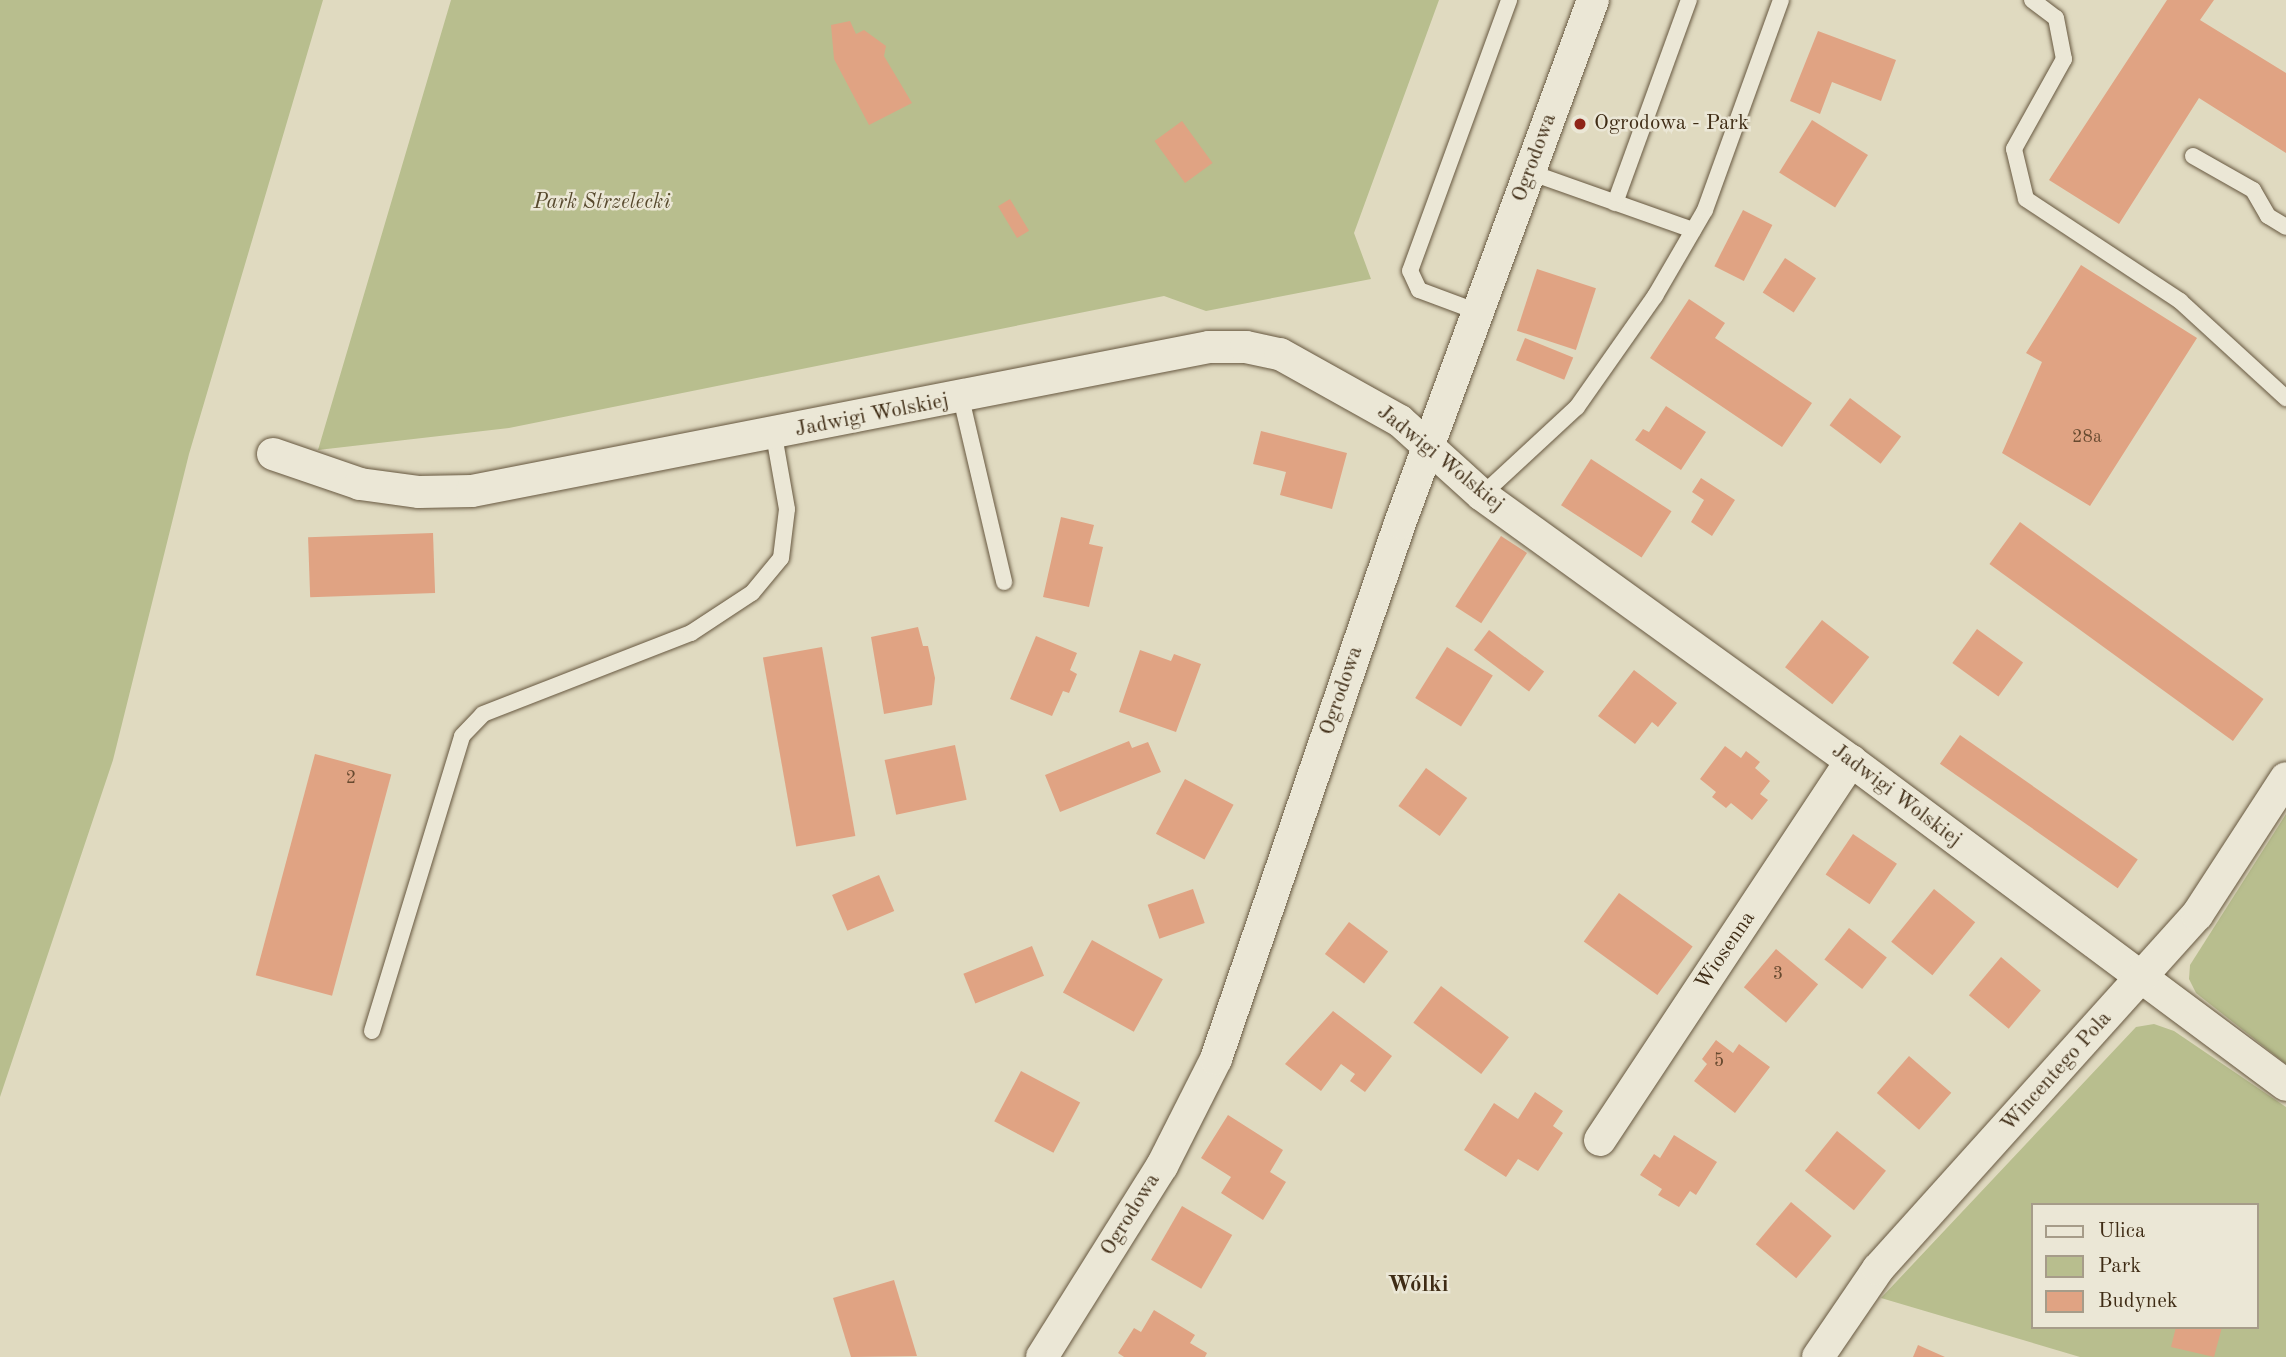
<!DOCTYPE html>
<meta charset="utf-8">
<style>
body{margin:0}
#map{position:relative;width:2286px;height:1357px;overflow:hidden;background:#e0dac0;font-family:"Old Standard TT",serif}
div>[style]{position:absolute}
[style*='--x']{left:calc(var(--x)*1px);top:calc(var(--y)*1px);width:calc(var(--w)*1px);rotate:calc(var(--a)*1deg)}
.green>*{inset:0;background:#b8be8e}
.building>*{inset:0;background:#e0a383;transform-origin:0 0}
.roads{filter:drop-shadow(0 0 2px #675840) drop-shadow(0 0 2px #675840)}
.lane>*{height:16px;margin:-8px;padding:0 8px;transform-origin:8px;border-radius:8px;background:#ebe7d6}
.street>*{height:32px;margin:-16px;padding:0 16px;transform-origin:16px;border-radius:16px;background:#ebe7d6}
.dots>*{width:19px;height:19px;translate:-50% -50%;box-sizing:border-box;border:4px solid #ebe7d6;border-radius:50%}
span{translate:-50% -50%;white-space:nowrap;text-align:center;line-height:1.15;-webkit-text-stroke:5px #ebe7d6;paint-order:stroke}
.number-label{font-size:18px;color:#674a30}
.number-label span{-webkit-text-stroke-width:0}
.poi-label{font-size:21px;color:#3f2c15}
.left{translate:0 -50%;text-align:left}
.street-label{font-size:21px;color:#3f2c15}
.park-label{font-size:21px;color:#57492d;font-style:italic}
.neighbourhood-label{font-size:23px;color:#3f2c15;font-weight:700}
.legend{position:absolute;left:2031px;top:1203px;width:228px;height:126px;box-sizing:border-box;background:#ebe7d6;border:2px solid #a69c89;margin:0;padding:9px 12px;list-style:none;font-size:21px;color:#3f2c15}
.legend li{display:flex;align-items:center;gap:14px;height:35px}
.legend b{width:35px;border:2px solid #a69c89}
</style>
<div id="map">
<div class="green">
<div style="clip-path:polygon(0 0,323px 0,189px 454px,113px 760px,0 1097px)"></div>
<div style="clip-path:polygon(451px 0,1439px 0,1354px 233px,1371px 279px,1206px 311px,1164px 296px,509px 428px,318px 450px)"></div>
<div style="clip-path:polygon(2286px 814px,2286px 1064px,2196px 993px,2189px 979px,2190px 965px)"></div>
<div style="clip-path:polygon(evenodd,2154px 1024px,2174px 1031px,2286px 1107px,2286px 1357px,2080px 1357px,1881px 1298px,2136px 1027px,2154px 1024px,2032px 1205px,2256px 1205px,2256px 1327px,2032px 1327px,2032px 1205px)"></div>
</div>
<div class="building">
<div style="clip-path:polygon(2167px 0,2214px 0,2200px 20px,2286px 73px,2286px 153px,2199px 98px,2119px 224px,2049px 180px)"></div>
<div style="clip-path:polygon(850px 21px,856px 34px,864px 30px,886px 46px,884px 56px,912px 103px,869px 125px,834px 59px,831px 25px)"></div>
<div style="clip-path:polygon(1818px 31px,1896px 60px,1881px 101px,1832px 82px,1820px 114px,1790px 101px)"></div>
<div style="left:1812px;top:120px;width:66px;height:62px;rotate:32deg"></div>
<div style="left:1182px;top:121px;width:52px;height:34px;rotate:54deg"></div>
<div style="left:1010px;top:199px;width:37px;height:14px;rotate:59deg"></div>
<div style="left:1743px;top:210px;width:33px;height:63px;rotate:27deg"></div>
<div style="left:1785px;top:258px;width:37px;height:41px;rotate:33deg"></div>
<div style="clip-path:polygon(2081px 265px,2197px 338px,2090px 506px,2002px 453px,2042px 362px,2026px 353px)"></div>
<div style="left:1537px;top:269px;width:62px;height:65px;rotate:18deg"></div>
<div style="clip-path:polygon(1689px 299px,1725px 323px,1715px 338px,1812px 403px,1782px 447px,1650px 358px)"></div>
<div style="left:1525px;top:338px;width:52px;height:24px;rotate:22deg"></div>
<div style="left:1850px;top:398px;width:64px;height:34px;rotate:37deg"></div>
<div style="clip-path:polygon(1666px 406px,1706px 432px,1681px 470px,1635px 440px,1643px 429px,1649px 432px)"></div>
<div style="clip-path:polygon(1261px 431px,1347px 453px,1332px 509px,1280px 495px,1286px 472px,1253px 464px)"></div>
<div style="left:1591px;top:459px;width:96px;height:55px;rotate:33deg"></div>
<div style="clip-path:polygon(1701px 478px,1735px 500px,1712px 536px,1691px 522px,1704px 500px,1692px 492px)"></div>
<div style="clip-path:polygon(1061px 517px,1094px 525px,1089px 544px,1103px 547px,1089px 607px,1043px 597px)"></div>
<div style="left:2020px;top:522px;width:301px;height:52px;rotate:36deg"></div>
<div style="left:433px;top:533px;width:60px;height:125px;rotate:88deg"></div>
<div style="left:1501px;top:536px;width:31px;height:84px;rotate:33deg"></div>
<div style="left:1822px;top:620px;width:60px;height:60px;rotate:38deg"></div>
<div style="clip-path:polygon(918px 627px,923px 646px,928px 646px,935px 678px,932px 705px,884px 714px,871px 637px)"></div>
<div style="left:1977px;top:629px;width:57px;height:42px;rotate:36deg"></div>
<div style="left:1489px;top:630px;width:69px;height:25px;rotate:37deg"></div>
<div style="clip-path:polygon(1036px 636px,1077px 653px,1070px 670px,1077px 674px,1069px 693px,1063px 691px,1052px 716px,1010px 699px)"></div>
<div style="left:822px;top:647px;width:192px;height:60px;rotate:80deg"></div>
<div style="left:1447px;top:647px;width:54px;height:60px;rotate:32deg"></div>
<div style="clip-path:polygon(1140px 650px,1171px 661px,1174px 654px,1201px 664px,1176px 732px,1119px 712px)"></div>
<div style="clip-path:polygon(1634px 670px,1677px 703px,1658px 727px,1652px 722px,1635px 744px,1598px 716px)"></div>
<div style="left:1960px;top:735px;width:217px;height:35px;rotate:35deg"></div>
<div style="clip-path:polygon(1129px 741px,1132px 748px,1148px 742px,1161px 772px,1060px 812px,1045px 775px)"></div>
<div style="left:955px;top:745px;width:56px;height:72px;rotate:78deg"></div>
<div style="clip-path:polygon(1725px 746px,1741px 758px,1746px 751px,1760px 762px,1755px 768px,1770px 781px,1760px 794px,1768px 800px,1752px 820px,1731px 803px,1726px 808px,1712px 797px,1716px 792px,1700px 779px)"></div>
<div style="left:315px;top:754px;width:79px;height:229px;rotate:15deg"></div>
<div style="left:1426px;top:768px;width:51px;height:47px;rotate:36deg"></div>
<div style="left:1185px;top:779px;width:55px;height:62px;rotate:28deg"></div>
<div style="left:1853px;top:834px;width:53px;height:49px;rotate:34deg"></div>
<div style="left:879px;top:875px;width:39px;height:51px;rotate:67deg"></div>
<div style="left:1193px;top:889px;width:36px;height:48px;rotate:71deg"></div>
<div style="left:1934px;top:889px;width:53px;height:68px;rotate:39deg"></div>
<div style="left:1619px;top:893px;width:91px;height:60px;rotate:36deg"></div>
<div style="left:1349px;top:922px;width:49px;height:40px;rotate:37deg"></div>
<div style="left:1849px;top:928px;width:48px;height:40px;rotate:38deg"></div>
<div style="left:1092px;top:940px;width:81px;height:60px;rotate:29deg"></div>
<div style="left:1032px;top:946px;width:32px;height:74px;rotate:68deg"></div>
<div style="left:1776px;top:949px;width:55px;height:50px;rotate:40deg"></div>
<div style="left:2001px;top:957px;width:52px;height:50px;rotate:40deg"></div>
<div style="left:1441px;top:986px;width:85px;height:46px;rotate:37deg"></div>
<div style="clip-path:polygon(1333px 1011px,1392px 1056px,1365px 1092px,1350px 1081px,1355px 1074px,1341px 1064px,1321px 1091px,1285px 1064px)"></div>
<div style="clip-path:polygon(1716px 1040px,1733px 1053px,1739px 1044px,1770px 1067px,1735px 1113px,1694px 1081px,1707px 1064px,1702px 1059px)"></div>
<div style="left:1909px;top:1056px;width:56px;height:49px;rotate:41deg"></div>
<div style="left:1021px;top:1071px;width:67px;height:57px;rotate:28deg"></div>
<div style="clip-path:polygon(1535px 1092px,1563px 1111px,1553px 1126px,1563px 1133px,1538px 1171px,1518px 1159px,1506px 1177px,1464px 1150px,1494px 1103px,1518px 1119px)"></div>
<div style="clip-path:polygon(1228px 1115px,1283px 1150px,1270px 1172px,1286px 1182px,1263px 1220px,1221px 1193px,1231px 1177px,1201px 1158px)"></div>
<div style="left:1837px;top:1131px;width:63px;height:51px;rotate:39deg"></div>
<div style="clip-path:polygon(1674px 1135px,1717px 1162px,1696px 1195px,1690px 1191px,1679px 1207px,1658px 1195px,1662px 1189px,1640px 1175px,1654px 1154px,1660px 1158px)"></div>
<div style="left:1791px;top:1202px;width:53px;height:55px;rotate:40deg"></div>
<div style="left:1182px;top:1206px;width:58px;height:62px;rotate:30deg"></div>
<div style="clip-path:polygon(894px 1280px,917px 1356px,851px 1357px,833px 1298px)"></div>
<div style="clip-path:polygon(1154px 1310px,1195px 1335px,1190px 1343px,1207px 1353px,1205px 1357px,1124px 1357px,1118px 1353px,1134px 1328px,1141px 1332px)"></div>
<div style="clip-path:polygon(2176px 1327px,2222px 1327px,2214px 1357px,2171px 1347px)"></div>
<div style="clip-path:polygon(1918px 1345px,1945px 1357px,1913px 1357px)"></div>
</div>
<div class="roads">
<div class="lane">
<div style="--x:2032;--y:0;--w:30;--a:37"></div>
<div style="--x:2056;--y:18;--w:42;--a:79"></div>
<div style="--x:2064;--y:59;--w:103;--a:119.1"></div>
<div style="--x:2014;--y:149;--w:51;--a:76.5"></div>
<div style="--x:2026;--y:199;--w:185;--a:33.5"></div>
<div style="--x:2180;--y:301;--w:144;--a:42.5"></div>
<div style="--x:2193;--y:156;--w:69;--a:29.5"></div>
<div style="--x:2253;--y:190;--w:30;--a:60"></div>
<div style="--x:2268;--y:216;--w:21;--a:31"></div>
<div style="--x:1529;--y:172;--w:174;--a:19.5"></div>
<div style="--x:1615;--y:203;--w:216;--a:-70"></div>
<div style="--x:1478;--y:312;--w:63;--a:-159.6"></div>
<div style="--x:1419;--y:290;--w:21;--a:-115"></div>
<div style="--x:1410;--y:271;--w:289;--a:-69.9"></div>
<div style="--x:961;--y:398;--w:189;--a:76.8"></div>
<div style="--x:1482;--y:495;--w:129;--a:-42.8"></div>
<div style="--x:1577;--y:407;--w:136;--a:-54.9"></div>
<div style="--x:1655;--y:296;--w:99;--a:-59.8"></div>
<div style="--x:1705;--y:210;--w:223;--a:-70.1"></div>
<div style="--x:372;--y:1031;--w:308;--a:-73"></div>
<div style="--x:462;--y:736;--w:30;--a:-46"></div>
<div style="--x:483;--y:714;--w:223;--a:-21.3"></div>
<div style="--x:691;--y:633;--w:73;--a:-33.3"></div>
<div style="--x:752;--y:593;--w:45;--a:-50.4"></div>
<div style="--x:781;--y:558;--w:49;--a:-83"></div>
<div style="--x:787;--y:509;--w:75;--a:-100"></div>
</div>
<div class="street">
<div style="--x:273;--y:454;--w:92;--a:19"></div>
<div style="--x:360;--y:484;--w:60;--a:7.7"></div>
<div style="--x:419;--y:492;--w:53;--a:-1.1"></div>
<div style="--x:472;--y:491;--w:751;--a:-11.06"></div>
<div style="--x:1209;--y:347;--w:37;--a:0"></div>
<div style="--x:1246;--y:347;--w:35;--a:12"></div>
<div style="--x:1280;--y:354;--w:137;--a:29.2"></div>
<div style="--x:1400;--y:421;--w:110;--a:42.1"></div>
<div style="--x:1482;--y:495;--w:455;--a:35.8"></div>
<div style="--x:1851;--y:761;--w:542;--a:36.68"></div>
<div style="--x:1600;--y:1140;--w:455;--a:-56.5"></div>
<div style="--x:1042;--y:1357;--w:226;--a:-57.9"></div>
<div style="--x:1162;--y:1166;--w:120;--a:-63.2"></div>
<div style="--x:1216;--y:1059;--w:567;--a:-71.05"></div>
<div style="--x:1400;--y:523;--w:557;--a:-69.74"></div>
<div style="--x:1818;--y:1357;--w:107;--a:-55.7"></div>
<div style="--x:1878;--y:1269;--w:477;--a:-48"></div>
<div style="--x:2197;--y:915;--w:163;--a:-57"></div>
</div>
</div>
<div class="dots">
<div style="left:1580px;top:124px;background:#8f2418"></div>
</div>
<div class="number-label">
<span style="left:2087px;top:437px">28a</span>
<span style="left:351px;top:778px">2</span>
<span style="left:1778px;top:974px">3</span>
<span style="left:1719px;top:1061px">5</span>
</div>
<div class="poi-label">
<span class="left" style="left:1594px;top:124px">Ogrodowa - Park</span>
</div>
<div class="street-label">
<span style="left:1535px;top:158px;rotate:-70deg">Ogrodowa</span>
<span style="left:872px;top:416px;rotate:-11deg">Jadwigi Wolskiej</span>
<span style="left:1440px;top:459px;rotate:39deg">Jadwigi Wolskiej</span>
<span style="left:1342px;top:691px;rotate:-71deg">Ogrodowa</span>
<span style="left:1896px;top:796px;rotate:37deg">Jadwigi Wolskiej</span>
<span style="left:1726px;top:951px;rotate:-56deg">Wiosenna</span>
<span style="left:2057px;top:1072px;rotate:-48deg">Wincentego Pola</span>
<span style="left:1131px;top:1215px;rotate:-58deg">Ogrodowa</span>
</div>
<div class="park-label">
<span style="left:602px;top:203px">Park Strzelecki</span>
</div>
<div class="neighbourhood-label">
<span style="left:1418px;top:1285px">Wólki</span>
</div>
<ul class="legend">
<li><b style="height:9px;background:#ebe7d6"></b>Ulica</li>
<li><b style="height:19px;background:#b8be8e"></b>Park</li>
<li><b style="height:19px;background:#e0a383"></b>Budynek</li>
</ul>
</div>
